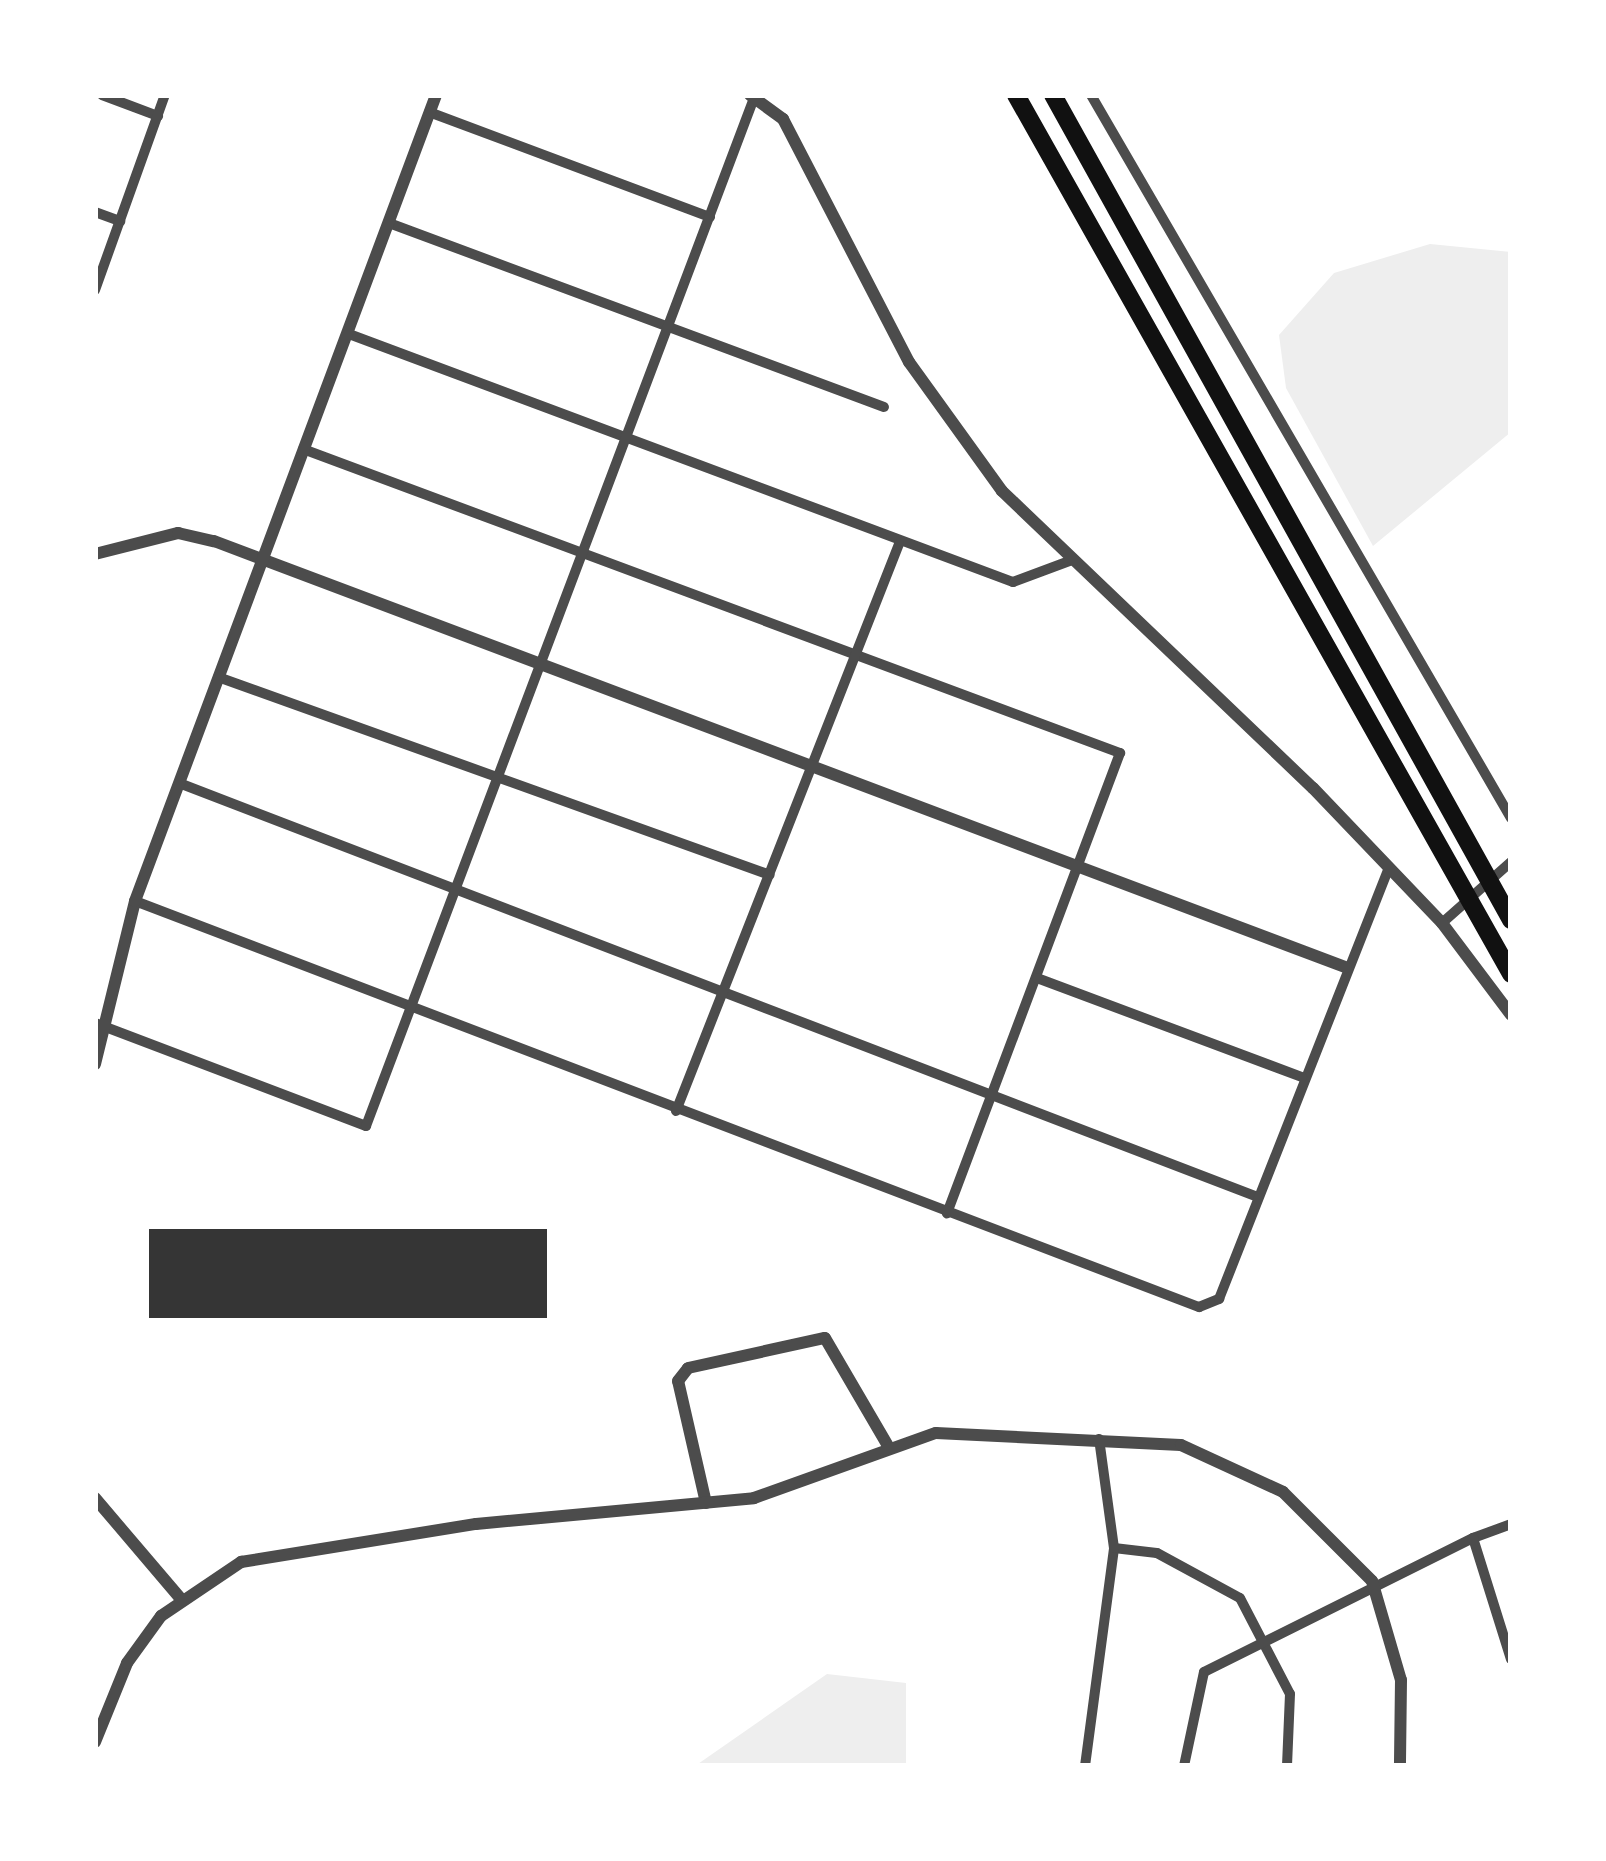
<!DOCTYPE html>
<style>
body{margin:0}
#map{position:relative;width:1606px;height:1861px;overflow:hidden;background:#fff;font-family:"Titillium Web",sans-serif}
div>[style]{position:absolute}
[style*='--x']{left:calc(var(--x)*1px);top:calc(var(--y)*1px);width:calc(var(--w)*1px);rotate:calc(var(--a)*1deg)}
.green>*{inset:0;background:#eee}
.building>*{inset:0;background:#353535;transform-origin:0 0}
.minor>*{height:10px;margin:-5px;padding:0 5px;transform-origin:5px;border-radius:5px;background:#4c4c4c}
.tertiary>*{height:12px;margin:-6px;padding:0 6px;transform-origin:6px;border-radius:6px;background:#4c4c4c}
.motorway>*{height:18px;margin:-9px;padding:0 9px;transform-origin:9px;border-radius:9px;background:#111}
span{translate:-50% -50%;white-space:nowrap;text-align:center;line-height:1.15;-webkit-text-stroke:9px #fff;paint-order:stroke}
.frame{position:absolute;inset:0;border:98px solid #fff;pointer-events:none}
</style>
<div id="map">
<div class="green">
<div style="clip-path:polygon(1430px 244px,1511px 252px,1511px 432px,1373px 546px,1286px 388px,1279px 335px,1334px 273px)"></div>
<div style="clip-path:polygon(827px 1674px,906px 1683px,906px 1766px,695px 1766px)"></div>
</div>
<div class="building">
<div style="left:547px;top:1229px;width:89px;height:398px;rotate:90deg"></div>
</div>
<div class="minor">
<div style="--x:102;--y:95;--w:60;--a:20.6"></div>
<div style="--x:1091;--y:95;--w:836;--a:59.85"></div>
<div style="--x:429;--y:112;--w:300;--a:20.5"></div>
<div style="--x:95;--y:212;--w:27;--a:20"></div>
<div style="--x:389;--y:223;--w:528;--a:20.39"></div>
<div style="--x:95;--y:290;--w:207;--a:-70.3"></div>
<div style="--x:349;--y:334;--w:709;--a:20.48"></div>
<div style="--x:1013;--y:582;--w:63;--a:-20.4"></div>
<div style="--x:303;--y:449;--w:872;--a:20.41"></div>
<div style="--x:1120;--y:753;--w:492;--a:110.6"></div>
<div style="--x:218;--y:677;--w:586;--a:19.73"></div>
<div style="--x:179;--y:783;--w:1153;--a:21"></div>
<div style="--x:135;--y:901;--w:1139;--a:20.89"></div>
<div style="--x:1199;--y:1307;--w:22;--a:-22"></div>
<div style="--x:1219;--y:1299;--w:463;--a:-68.5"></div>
<div style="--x:1442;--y:923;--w:92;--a:-41.5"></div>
<div style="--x:1037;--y:978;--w:283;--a:20.5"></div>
<div style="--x:95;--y:1023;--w:290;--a:20.8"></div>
<div style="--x:366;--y:1126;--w:1099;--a:-69.32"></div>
<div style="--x:676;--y:1111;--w:609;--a:-68.53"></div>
<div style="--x:1473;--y:1538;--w:40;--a:-20.2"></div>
<div style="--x:1114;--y:1548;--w:43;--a:6.6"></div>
<div style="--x:1157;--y:1553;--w:94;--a:28.5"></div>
<div style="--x:1240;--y:1598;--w:108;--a:62.5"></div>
<div style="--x:1290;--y:1694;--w:72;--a:92.4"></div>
<div style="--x:1085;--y:1766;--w:220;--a:-82.4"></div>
<div style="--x:1114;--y:1548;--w:110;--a:-97.8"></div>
<div style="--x:1184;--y:1766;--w:96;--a:-78"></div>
<div style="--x:1204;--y:1672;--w:301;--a:-26.5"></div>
<div style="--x:1473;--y:1538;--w:127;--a:72.6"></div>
</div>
<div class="tertiary">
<div style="--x:750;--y:95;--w:41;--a:36"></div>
<div style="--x:783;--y:119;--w:274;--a:62.6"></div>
<div style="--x:909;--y:362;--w:159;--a:54.2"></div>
<div style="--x:1002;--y:491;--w:430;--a:43.7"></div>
<div style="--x:1313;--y:788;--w:187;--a:46.3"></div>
<div style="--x:1442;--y:923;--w:115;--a:53.1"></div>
<div style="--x:95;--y:554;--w:86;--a:-14.2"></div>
<div style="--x:178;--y:533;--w:37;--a:13"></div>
<div style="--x:214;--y:541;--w:1209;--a:20.64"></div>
<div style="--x:95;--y:1064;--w:168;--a:-76.2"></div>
<div style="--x:135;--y:901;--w:860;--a:-69.52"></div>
<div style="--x:95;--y:1498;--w:131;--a:49.6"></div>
<div style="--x:706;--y:1503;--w:125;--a:-102.9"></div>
<div style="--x:678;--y:1381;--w:16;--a:-52"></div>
<div style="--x:688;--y:1368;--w:140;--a:-12.4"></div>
<div style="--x:825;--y:1338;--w:123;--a:59.7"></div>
<div style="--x:95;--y:1742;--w:85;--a:-67.9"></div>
<div style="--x:127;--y:1663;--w:58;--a:-54.1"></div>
<div style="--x:161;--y:1616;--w:97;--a:-34"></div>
<div style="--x:241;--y:1562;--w:238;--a:-9.2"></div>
<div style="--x:476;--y:1524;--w:279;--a:-5.3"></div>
<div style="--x:754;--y:1498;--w:193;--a:-19.7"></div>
<div style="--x:936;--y:1433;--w:245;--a:2.8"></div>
<div style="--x:1181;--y:1445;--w:112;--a:24.7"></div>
<div style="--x:1283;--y:1492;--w:126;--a:45"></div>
<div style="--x:1372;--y:1581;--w:103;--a:73.7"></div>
<div style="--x:1401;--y:1680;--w:86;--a:90.7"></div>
</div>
<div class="motorway">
<div style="--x:1016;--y:95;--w:1009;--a:60.61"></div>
<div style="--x:1053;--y:95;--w:944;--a:60.96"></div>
</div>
<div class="frame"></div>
</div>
